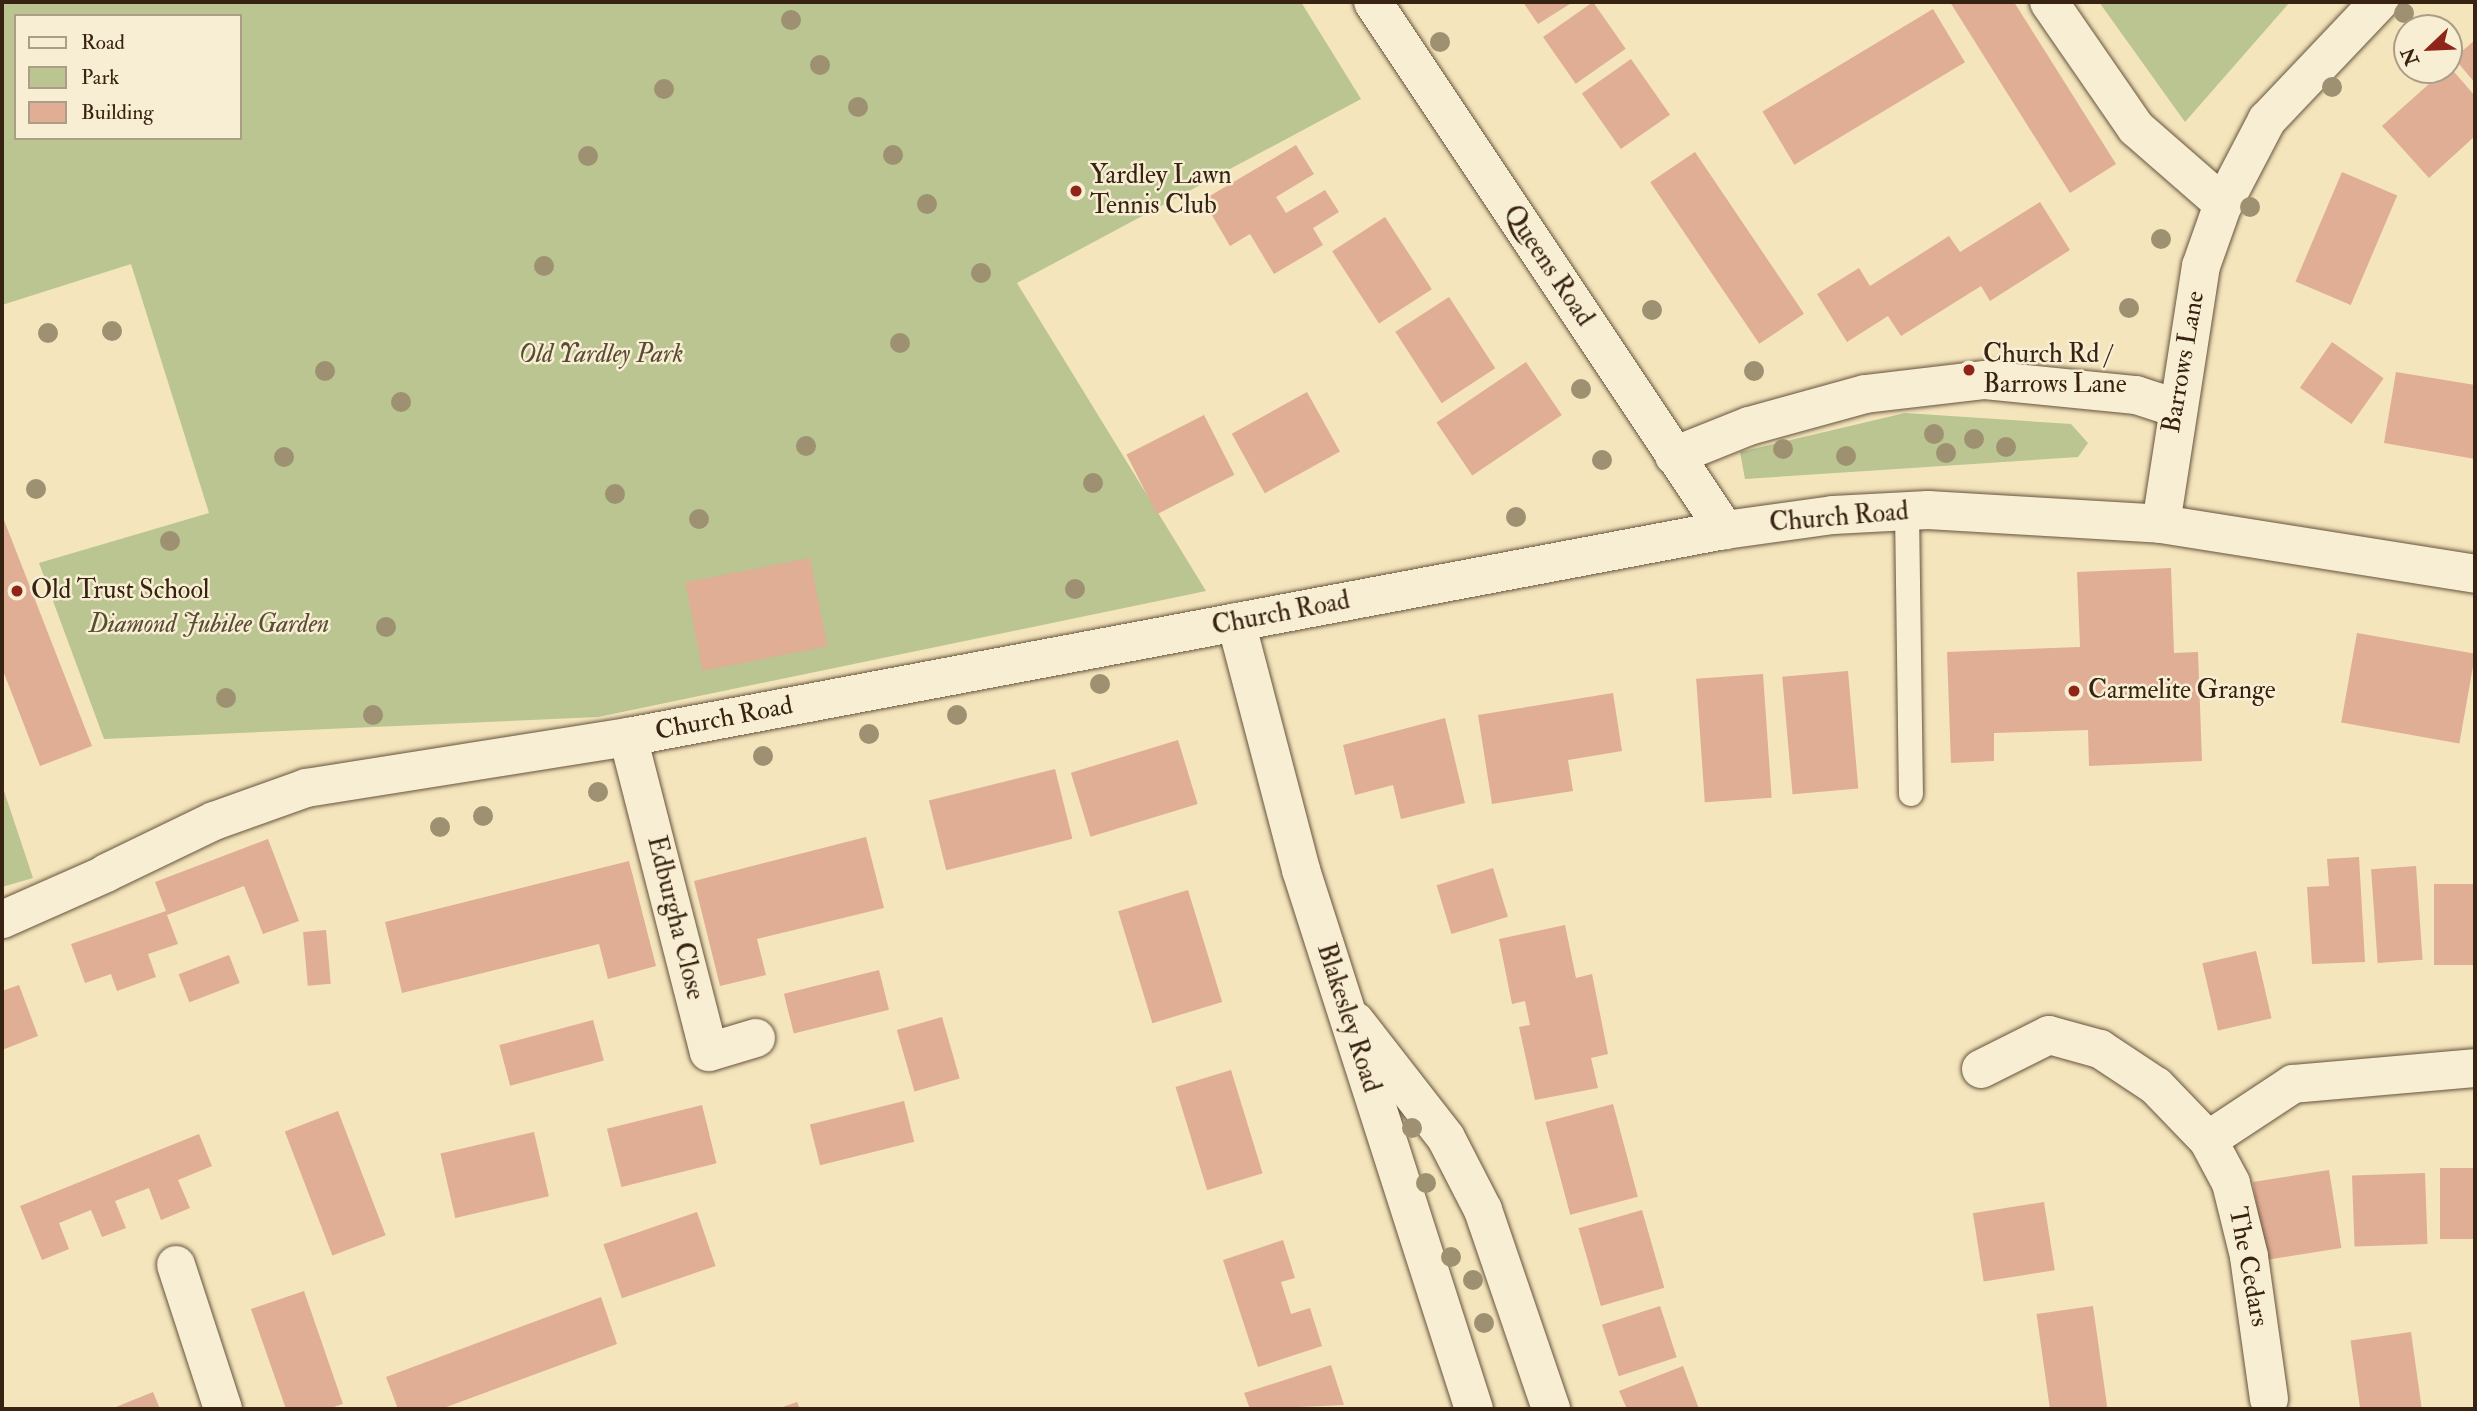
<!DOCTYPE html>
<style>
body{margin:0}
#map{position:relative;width:2477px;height:1411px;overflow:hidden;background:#f4e5bc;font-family:"IM FELL Double Pica",serif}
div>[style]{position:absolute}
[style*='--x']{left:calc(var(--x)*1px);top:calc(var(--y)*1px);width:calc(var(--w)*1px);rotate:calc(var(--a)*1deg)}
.green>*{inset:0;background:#bac592}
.building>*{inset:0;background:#e0ad95;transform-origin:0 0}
.roads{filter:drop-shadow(0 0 2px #67543d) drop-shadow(0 0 2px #67543d)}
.service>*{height:24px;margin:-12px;padding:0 12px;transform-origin:12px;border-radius:12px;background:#f8eed3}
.pedestrian>*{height:37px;margin:-18.5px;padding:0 18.5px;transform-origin:18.5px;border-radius:18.5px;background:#f8eed3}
.minor>*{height:38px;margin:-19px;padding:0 19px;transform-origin:19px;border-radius:19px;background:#f8eed3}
.tertiary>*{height:38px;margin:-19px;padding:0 19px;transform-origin:19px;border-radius:19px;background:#f8eed3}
.trees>*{width:20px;height:20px;margin:-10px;border-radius:50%;background:#9e9171}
.dots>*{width:19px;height:19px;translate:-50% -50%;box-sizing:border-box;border:4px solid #f8eed3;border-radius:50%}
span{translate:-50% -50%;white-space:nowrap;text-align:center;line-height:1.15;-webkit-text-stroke:5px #f8eed3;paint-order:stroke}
.poi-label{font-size:26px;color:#382313}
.left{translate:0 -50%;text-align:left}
.street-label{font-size:26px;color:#382313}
.park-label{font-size:26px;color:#584c33;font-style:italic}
.frame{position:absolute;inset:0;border:4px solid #382313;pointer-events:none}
.legend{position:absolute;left:14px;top:14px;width:228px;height:126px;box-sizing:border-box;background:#f8eed3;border:2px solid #ab9d86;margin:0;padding:9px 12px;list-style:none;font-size:21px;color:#382313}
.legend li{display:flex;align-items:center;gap:14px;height:35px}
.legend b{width:35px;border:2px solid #ab9d86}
.north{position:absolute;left:2393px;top:14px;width:70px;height:70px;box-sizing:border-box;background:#f8eed3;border:2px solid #ab9d86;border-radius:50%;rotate:247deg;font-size:19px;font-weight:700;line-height:28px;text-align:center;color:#382313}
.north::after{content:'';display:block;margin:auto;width:24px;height:32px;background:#8f2418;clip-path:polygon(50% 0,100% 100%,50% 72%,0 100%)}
</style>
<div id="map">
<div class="green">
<div style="clip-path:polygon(evenodd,2px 2px,1301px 2px,1361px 99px,1017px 283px,1206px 591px,598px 717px,104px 739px,39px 563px,209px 513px,131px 264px,2px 305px,2px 2px,16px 16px,240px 16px,240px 138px,16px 138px,16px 16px)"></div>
<div style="clip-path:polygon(2099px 2px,2290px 2px,2185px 122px)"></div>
<div style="clip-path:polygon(1905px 413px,2071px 424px,2088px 443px,2078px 457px,1745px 479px,1740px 452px)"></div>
<div style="clip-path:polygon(2px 785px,33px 878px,2px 887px)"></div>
</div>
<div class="building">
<div style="clip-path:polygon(1523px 2px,1573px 2px,1538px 24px)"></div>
<div style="left:1593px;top:2px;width:57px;height:61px;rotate:55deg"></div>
<div style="clip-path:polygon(1950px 2px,2014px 2px,2116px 164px,2070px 193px)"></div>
<div style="left:1933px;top:9px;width:62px;height:199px;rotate:59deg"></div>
<div style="clip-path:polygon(2475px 40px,2475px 83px,2454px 58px)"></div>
<div style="left:1631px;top:59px;width:68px;height:60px;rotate:55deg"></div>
<div style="clip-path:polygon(2449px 66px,2475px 96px,2475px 136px,2429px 178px,2382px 126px)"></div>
<div style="clip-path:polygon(1296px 145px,1314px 174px,1276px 197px,1286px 213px,1325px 190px,1339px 212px,1313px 228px,1323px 245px,1274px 274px,1250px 234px,1230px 246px,1203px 200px)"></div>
<div style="left:1695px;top:152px;width:195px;height:54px;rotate:56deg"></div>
<div style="left:2342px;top:172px;width:60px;height:119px;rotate:23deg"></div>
<div style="clip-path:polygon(2040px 202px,2070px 250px,1990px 301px,1981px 286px,1901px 336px,1888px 316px,1847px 342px,1817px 294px,1859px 268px,1870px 286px,1949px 236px,1960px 252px)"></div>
<div style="left:1385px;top:217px;width:86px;height:63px;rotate:57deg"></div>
<div style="left:1449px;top:297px;width:85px;height:64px;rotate:57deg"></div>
<div style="left:2332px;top:342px;width:63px;height:56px;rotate:35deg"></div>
<div style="left:1526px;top:362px;width:64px;height:108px;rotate:56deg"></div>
<div style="clip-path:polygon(2396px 372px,2475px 385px,2475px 459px,2384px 443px)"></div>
<div style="left:1307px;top:392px;width:68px;height:86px;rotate:61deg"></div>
<div style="left:1204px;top:415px;width:67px;height:87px;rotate:63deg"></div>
<div style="clip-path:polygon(2px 515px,92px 746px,40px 766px,2px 668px)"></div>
<div style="left:810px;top:558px;width:90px;height:127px;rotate:79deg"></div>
<div style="clip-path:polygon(2171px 568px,2174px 653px,2198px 652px,2202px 761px,2089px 766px,2088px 730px,1994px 733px,1994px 761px,1951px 763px,1947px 652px,2080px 647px,2077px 572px)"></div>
<div style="left:2357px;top:633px;width:120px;height:91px;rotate:10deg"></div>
<div style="left:1848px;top:671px;width:118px;height:66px;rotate:85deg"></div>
<div style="left:1763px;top:674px;width:124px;height:67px;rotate:86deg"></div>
<div style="clip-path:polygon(1613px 693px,1622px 751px,1568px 760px,1573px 791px,1492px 804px,1478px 715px)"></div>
<div style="clip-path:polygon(1445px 718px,1465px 803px,1401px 819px,1393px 785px,1355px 795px,1343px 745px)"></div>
<div style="left:1178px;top:740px;width:67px;height:112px;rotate:73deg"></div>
<div style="left:1055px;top:769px;width:72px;height:130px;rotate:76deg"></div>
<div style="clip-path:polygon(866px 837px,884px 908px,757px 939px,766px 975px,720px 986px,694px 881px)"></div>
<div style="clip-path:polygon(268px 839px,299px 921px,263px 934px,244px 886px,167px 915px,178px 944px,148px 954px,156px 977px,117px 991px,111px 974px,85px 983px,71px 944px,166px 911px,155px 882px)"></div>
<div style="clip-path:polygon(2359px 857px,2365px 962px,2312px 964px,2307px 887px,2329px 886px,2327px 859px)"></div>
<div style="clip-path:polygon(629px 861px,656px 966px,608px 979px,599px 944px,402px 993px,385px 922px)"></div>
<div style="left:2416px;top:866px;width:94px;height:45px;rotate:86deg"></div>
<div style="left:1493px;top:868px;width:51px;height:59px;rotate:73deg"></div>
<div style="left:2475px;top:884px;width:81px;height:41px;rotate:90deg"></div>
<div style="left:1188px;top:890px;width:117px;height:73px;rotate:73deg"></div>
<div style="clip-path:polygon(1565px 925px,1576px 978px,1592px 974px,1608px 1054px,1591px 1058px,1598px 1088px,1535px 1100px,1519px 1027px,1530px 1025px,1525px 1001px,1512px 1004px,1499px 939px)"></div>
<div style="left:326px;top:930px;width:54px;height:23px;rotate:85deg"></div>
<div style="left:2256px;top:951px;width:69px;height:55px;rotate:77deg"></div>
<div style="left:229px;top:955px;width:30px;height:54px;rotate:69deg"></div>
<div style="left:879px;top:970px;width:41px;height:98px;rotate:76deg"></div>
<div style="clip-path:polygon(19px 985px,38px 1036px,2px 1050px,2px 991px)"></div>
<div style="left:942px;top:1017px;width:64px;height:47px;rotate:74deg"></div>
<div style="left:593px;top:1020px;width:42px;height:97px;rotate:75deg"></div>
<div style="left:1231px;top:1070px;width:108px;height:58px;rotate:73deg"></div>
<div style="left:904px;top:1101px;width:42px;height:97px;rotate:76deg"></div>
<div style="left:1613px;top:1104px;width:96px;height:70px;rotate:75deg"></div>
<div style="left:702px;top:1105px;width:60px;height:98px;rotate:76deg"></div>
<div style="left:338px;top:1111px;width:133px;height:57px;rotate:69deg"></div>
<div style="left:534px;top:1132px;width:66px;height:96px;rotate:77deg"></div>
<div style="clip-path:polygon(199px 1134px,212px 1166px,178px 1180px,190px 1208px,161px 1220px,149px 1188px,115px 1201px,126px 1228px,102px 1237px,91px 1210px,59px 1223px,69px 1249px,42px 1260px,20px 1206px)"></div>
<div style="left:2475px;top:1168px;width:71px;height:35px;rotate:90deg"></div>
<div style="left:2329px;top:1170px;width:79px;height:77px;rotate:81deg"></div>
<div style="left:2425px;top:1173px;width:71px;height:73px;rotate:88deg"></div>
<div style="left:2044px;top:1202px;width:69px;height:72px;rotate:81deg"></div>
<div style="left:1642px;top:1210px;width:81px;height:66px;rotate:74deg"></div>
<div style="left:697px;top:1212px;width:57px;height:99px;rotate:71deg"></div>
<div style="clip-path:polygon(1283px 1240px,1295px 1278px,1281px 1282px,1291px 1314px,1310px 1308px,1322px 1346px,1258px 1367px,1223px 1260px)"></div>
<div style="clip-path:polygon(304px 1291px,343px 1404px,327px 1409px,286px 1409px,251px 1309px)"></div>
<div style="clip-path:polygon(601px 1297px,617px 1344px,441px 1409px,398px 1409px,386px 1377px)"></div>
<div style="left:1660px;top:1306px;width:54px;height:61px;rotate:72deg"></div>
<div style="left:2093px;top:1306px;width:104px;height:57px;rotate:82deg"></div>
<div style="left:2411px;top:1332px;width:78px;height:61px;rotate:82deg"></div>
<div style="clip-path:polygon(1331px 1365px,1344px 1405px,1250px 1409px,1244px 1393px)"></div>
<div style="clip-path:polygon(1683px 1366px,1699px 1409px,1627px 1409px,1619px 1391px)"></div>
<div style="clip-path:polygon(153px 1392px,160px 1409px,111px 1409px)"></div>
<div style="clip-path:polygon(797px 1402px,800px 1409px,777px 1409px)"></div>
</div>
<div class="roads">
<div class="service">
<div style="--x:1907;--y:511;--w:283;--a:89.2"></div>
</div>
<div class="pedestrian">
<div style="--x:2;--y:919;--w:114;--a:-23.9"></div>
</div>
<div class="minor">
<div style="--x:2049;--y:2;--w:153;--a:55.4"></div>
<div style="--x:2136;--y:128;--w:116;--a:41.1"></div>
<div style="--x:1674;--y:456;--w:81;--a:-21.8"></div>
<div style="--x:1749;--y:426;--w:120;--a:-15.4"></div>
<div style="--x:1865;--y:394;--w:121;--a:-6.7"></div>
<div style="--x:1985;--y:380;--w:152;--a:5.7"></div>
<div style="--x:2136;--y:395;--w:40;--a:18"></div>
<div style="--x:1236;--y:622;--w:256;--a:75.3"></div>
<div style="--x:1301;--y:870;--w:566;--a:72.21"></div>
<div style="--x:628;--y:737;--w:325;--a:75.6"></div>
<div style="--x:709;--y:1052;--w:49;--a:-16.6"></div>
<div style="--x:106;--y:873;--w:120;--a:-25.7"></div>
<div style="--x:214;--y:821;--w:98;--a:-19.7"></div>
<div style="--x:306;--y:788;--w:326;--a:-9"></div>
<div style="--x:628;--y:737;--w:1116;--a:-10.69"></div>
<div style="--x:1355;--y:1021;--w:148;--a:52.1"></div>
<div style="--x:1446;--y:1138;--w:81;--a:62.8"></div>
<div style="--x:1483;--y:1210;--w:210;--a:71.1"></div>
<div style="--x:1981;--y:1069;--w:76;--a:-26.6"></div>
<div style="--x:2049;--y:1035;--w:53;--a:15.4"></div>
<div style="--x:2100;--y:1049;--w:67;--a:33.5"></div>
<div style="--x:2156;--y:1086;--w:75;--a:46.1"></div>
<div style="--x:176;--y:1265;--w:151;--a:71.9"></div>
<div style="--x:2269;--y:1399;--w:144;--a:-98"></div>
<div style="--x:2249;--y:1256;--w:75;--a:-103.9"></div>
<div style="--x:2231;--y:1183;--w:49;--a:-118.1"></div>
<div style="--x:2208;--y:1140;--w:102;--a:-33.4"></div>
<div style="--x:2293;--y:1084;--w:183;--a:-5"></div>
</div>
<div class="tertiary">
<div style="--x:1373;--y:2;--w:635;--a:56.31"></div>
<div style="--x:1725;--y:530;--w:109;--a:-7.9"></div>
<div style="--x:1833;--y:515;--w:95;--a:-3"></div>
<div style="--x:1928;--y:510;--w:233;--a:3.4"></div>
<div style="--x:2161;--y:524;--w:318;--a:9"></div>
<div style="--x:2161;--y:524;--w:261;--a:-81.2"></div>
<div style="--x:2201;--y:266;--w:66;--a:-70.5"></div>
<div style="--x:2223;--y:204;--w:95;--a:-62.4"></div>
<div style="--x:2267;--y:120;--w:163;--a:-46.5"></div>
</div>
</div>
<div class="trees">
<div style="left:2404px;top:13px"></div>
<div style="left:791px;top:20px"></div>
<div style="left:1440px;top:42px"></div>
<div style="left:820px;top:65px"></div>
<div style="left:2332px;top:87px"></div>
<div style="left:664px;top:89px"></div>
<div style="left:858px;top:107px"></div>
<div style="left:893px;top:155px"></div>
<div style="left:588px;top:156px"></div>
<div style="left:927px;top:204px"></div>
<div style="left:2250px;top:207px"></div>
<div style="left:2161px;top:239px"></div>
<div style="left:544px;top:266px"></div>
<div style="left:981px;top:273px"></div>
<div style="left:2129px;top:308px"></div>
<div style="left:1652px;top:310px"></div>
<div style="left:112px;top:331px"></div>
<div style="left:48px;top:333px"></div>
<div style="left:900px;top:343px"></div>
<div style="left:325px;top:371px"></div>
<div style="left:1754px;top:371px"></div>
<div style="left:1581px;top:389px"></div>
<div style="left:401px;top:402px"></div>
<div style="left:1934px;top:434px"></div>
<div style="left:1974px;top:439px"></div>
<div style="left:806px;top:446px"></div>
<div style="left:2006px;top:447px"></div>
<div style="left:1783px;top:449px"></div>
<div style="left:1946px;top:453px"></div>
<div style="left:1846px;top:456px"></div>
<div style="left:284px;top:457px"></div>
<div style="left:1602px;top:460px"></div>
<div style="left:1093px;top:483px"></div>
<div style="left:36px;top:489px"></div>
<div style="left:615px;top:494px"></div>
<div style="left:1516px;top:517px"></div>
<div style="left:699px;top:519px"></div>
<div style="left:170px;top:541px"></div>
<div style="left:1075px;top:589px"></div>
<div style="left:386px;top:627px"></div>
<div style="left:1100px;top:684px"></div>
<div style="left:226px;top:698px"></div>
<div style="left:373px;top:715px"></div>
<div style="left:957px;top:715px"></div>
<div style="left:869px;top:734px"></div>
<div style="left:763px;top:756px"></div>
<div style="left:598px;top:792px"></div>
<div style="left:483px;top:816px"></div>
<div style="left:440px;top:827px"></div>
<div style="left:1412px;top:1128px"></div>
<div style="left:1426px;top:1183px"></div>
<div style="left:1451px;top:1257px"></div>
<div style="left:1473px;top:1280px"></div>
<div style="left:1484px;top:1323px"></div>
</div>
<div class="dots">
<div style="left:1076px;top:191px;background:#8f2418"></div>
<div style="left:1969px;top:370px;background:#8f2418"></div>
<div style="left:17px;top:591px;background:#8f2418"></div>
<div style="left:2074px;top:691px;background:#8f2418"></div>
</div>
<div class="poi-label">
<span class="left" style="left:1090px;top:191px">Yardley Lawn<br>Tennis Club</span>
<span class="left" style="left:1983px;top:370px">Church Rd /<br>Barrows Lane</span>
<span class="left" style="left:31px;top:591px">Old Trust School</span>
<span class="left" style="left:2088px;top:691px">Carmelite Grange</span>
</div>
<div class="street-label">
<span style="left:1548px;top:266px;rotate:56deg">Queens Road</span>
<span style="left:2184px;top:362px;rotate:-80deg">Barrows Lane</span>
<span style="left:1839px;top:518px;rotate:-5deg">Church Road</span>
<span style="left:1281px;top:614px;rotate:-11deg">Church Road</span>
<span style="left:724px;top:719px;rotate:-11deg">Church Road</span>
<span style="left:675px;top:918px;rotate:76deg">Edburgha Close</span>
<span style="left:1348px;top:1018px;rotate:72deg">Blakesley Road</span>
<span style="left:2248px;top:1267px;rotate:79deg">The Cedars</span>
</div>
<div class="park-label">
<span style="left:601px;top:355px">Old Yardley Park</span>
<span style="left:209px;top:625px">Diamond Jubilee Garden</span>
</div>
<div class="frame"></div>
<ul class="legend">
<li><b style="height:9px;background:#f8eed3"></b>Road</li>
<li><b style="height:19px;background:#bac592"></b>Park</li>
<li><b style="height:19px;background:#e0ad95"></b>Building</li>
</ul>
<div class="north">N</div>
</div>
